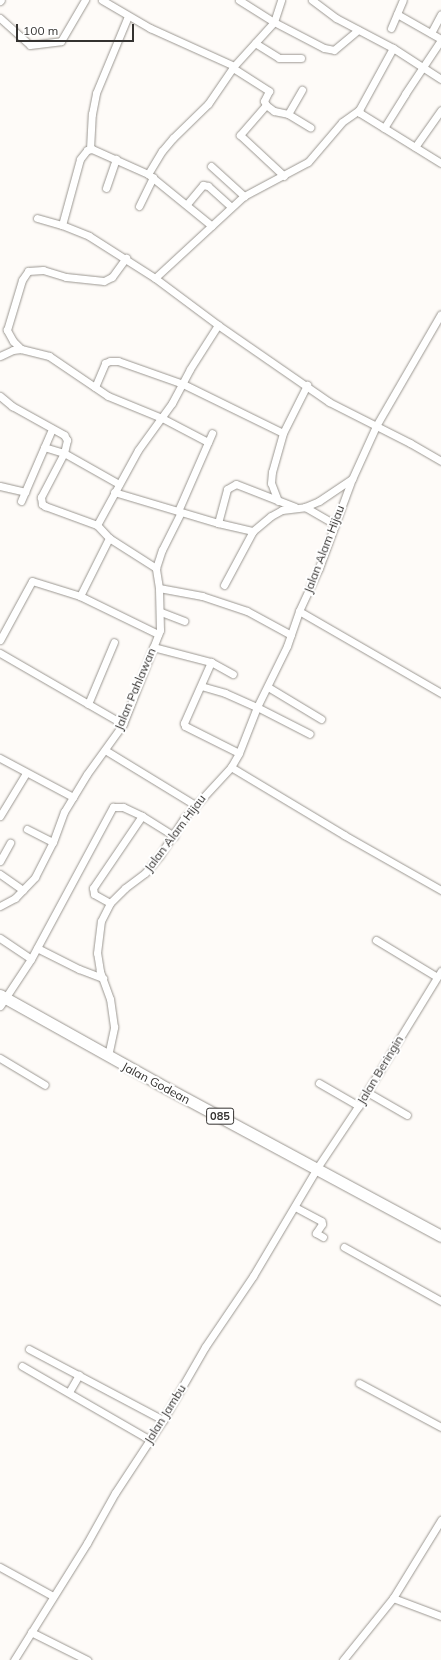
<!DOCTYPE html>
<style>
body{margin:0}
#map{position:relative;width:441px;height:1660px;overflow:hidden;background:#fefbf8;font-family:Mulish,sans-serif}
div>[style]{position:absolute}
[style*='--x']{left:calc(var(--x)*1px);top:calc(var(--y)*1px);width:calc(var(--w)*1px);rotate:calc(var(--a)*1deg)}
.roads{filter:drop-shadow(0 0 1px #9b9791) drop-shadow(0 0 1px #9b9791)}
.minor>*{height:7px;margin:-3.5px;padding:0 3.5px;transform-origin:3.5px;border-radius:3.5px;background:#fff}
.primary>*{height:11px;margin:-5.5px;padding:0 5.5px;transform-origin:5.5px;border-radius:5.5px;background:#fff}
span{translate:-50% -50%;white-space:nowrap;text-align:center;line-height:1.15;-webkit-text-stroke:4px #fff;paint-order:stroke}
.shield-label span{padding:1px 3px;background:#fff;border:1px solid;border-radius:3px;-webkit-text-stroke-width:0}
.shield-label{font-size:11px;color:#343230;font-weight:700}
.street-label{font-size:12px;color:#343230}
.scale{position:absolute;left:16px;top:24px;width:118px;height:18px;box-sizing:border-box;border:2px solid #343230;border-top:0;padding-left:5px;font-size:12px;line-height:14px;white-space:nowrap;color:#343230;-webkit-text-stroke:3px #fff;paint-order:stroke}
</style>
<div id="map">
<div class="roads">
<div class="minor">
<div style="--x:102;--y:0;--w:56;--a:30.3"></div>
<div style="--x:150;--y:28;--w:92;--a:24.3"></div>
<div style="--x:239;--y:0;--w:41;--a:32.2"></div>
<div style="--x:274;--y:22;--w:56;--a:27.5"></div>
<div style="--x:324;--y:48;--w:10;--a:11"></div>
<div style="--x:334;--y:50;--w:31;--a:-40"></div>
<div style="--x:312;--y:0;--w:30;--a:37"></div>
<div style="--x:336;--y:18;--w:64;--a:27.8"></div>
<div style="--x:393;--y:48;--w:57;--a:32.9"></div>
<div style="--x:0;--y:1;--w:1;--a:-45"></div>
<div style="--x:397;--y:14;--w:51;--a:29.6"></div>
<div style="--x:0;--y:18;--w:40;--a:42"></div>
<div style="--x:30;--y:45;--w:31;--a:-7"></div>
<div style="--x:61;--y:41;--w:48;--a:-59.7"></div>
<div style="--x:391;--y:28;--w:30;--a:-67"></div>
<div style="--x:431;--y:33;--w:21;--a:-62"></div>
<div style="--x:255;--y:43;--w:28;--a:32"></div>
<div style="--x:279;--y:58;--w:22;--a:0"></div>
<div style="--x:393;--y:48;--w:71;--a:118.7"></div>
<div style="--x:359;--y:110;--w:3;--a:72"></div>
<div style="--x:360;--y:113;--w:95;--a:31.7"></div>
<div style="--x:233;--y:68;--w:43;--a:32.6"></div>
<div style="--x:269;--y:91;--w:11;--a:117"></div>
<div style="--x:264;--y:101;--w:4;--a:63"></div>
<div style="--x:266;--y:105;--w:10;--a:37"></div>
<div style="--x:274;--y:111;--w:14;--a:12"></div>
<div style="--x:288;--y:114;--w:26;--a:31"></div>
<div style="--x:266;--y:105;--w:40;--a:131"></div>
<div style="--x:240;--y:135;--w:60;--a:43"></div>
<div style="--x:288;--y:114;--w:28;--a:-60"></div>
<div style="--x:384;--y:128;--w:40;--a:-58"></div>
<div style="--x:405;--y:94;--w:65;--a:-56.3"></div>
<div style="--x:415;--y:147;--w:45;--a:-54.9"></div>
<div style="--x:90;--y:149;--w:35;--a:-87"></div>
<div style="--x:92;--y:114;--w:21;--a:-79"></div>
<div style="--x:96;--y:93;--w:83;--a:-67.4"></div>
<div style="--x:211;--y:166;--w:45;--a:42.3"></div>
<div style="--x:148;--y:174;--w:27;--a:-59"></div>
<div style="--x:162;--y:151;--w:17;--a:-50"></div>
<div style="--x:173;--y:138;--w:49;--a:-44.2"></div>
<div style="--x:208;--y:104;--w:46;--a:-55.6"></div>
<div style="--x:234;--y:66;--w:59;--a:-47.7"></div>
<div style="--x:274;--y:22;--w:23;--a:-72"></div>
<div style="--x:106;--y:188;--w:31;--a:-71"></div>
<div style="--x:187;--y:204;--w:25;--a:-50"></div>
<div style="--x:203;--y:185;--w:5;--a:11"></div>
<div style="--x:208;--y:186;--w:31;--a:42"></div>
<div style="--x:139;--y:206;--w:32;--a:-64"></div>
<div style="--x:37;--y:218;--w:26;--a:16"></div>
<div style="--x:62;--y:225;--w:29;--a:22"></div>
<div style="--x:89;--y:236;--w:78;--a:32.5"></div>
<div style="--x:155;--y:278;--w:79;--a:36.7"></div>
<div style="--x:218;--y:325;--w:135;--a:34.7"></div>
<div style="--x:329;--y:402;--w:91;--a:26.8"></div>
<div style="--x:410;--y:443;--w:36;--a:30"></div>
<div style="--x:62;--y:225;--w:68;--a:-74.7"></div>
<div style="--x:80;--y:159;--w:11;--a:-52"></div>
<div style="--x:87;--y:150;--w:5;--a:-11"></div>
<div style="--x:92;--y:149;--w:61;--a:24.1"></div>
<div style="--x:148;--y:174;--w:82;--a:39.1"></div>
<div style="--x:155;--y:278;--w:121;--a:-42.7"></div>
<div style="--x:244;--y:196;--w:72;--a:-28"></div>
<div style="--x:308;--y:162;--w:52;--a:-49.6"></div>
<div style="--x:342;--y:122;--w:21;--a:-35"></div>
<div style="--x:21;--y:349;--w:11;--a:-135"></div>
<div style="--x:13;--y:341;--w:13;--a:-119"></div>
<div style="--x:7;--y:330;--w:52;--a:-73.3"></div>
<div style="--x:22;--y:280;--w:11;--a:-56"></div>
<div style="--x:28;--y:271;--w:15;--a:-4"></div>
<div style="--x:43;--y:270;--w:24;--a:17"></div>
<div style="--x:66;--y:277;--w:38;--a:6"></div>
<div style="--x:104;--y:281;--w:9;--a:-27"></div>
<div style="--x:112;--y:277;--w:24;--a:-54"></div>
<div style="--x:0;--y:356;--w:14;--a:-25"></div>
<div style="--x:13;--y:350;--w:8;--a:-7"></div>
<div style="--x:21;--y:349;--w:29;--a:14"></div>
<div style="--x:49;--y:356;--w:71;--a:34.1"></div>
<div style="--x:108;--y:396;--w:58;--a:22.2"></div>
<div style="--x:162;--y:418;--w:52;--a:27.6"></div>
<div style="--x:95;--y:387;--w:26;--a:-67"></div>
<div style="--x:105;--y:363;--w:5;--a:-22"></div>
<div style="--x:110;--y:361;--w:8;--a:0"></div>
<div style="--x:118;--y:361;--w:69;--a:19.5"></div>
<div style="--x:183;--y:384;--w:111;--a:26.1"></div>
<div style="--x:0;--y:396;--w:16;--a:40"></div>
<div style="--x:12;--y:406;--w:60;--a:29.1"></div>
<div style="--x:64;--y:435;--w:6;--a:59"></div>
<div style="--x:67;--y:440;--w:13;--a:103"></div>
<div style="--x:64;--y:453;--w:63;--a:29.4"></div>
<div style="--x:44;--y:447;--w:21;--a:17"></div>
<div style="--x:64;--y:453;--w:50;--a:117.6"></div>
<div style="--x:41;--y:497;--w:7;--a:82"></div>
<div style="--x:42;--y:504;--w:4;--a:34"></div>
<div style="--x:45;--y:506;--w:55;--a:20.1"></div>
<div style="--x:97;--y:525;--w:18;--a:47"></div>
<div style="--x:109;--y:538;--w:56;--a:32.6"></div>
<div style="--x:0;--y:486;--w:26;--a:13"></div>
<div style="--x:114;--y:492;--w:109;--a:16.6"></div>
<div style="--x:218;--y:523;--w:36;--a:13"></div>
<div style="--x:253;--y:531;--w:23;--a:-40"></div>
<div style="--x:271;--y:516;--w:13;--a:-29"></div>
<div style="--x:282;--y:510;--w:23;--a:-7"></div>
<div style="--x:305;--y:507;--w:15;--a:-23"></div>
<div style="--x:319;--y:501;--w:40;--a:-34"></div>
<div style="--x:352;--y:479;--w:58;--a:-65.6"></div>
<div style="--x:376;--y:426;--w:129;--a:-59.9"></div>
<div style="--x:21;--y:501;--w:78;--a:-66.7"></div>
<div style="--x:278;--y:501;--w:19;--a:-111"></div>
<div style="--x:271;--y:483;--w:11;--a:-85"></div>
<div style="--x:272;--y:472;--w:41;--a:-74.2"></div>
<div style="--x:283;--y:433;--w:54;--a:-63.4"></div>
<div style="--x:305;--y:507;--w:34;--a:30"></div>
<div style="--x:178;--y:511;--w:85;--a:-66.4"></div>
<div style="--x:218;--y:523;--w:35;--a:-75"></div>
<div style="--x:227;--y:489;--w:10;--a:-29"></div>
<div style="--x:236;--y:484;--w:63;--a:21.3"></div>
<div style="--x:97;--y:525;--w:85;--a:-61.3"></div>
<div style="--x:138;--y:450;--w:58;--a:-54.1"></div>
<div style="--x:172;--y:403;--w:38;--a:-62"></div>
<div style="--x:190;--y:369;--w:52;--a:-57.5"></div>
<div style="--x:224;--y:585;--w:61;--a:-61.8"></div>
<div style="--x:159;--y:588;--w:44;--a:10.5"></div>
<div style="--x:202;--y:596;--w:47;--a:18.4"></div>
<div style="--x:247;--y:611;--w:50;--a:28.6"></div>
<div style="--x:80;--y:596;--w:65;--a:-63.4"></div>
<div style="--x:299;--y:611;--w:164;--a:30"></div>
<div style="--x:161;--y:612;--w:25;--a:21"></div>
<div style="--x:0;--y:640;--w:67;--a:-61.5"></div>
<div style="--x:32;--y:581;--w:50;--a:17.4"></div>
<div style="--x:80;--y:596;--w:87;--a:26"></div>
<div style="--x:153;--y:647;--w:60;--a:14.5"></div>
<div style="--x:211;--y:662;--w:25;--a:29"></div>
<div style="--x:0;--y:653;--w:142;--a:30"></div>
<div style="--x:211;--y:662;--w:67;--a:113.9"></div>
<div style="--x:184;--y:723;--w:3;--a:72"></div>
<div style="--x:185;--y:726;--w:60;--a:26.6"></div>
<div style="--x:201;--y:686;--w:25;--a:16"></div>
<div style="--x:225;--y:693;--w:35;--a:24"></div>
<div style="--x:257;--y:707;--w:59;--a:27"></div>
<div style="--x:268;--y:687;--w:62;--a:31.1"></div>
<div style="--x:88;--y:704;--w:67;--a:-67.2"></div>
<div style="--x:105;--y:750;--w:105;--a:31.4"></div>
<div style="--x:0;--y:758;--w:83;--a:28.1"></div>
<div style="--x:231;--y:767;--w:132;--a:31"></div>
<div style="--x:344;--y:835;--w:112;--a:29.6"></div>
<div style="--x:0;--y:816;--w:50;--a:-58.8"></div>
<div style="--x:27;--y:829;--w:29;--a:27"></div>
<div style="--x:0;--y:861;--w:21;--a:-61"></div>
<div style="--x:0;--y:874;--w:28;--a:35"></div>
<div style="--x:110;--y:903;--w:18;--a:-151"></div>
<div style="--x:94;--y:894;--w:6;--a:-99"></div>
<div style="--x:93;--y:888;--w:87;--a:-55.8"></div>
<div style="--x:0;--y:906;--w:17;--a:-28"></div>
<div style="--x:15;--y:898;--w:29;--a:-46"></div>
<div style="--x:35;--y:877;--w:39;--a:-63"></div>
<div style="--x:53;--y:842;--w:32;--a:-70"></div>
<div style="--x:64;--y:812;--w:44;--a:-58.8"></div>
<div style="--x:87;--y:774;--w:62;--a:-54.2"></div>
<div style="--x:123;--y:724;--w:101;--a:-68.5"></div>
<div style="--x:160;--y:630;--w:42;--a:-91.4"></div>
<div style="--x:159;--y:588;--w:20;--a:-99"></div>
<div style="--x:156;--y:568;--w:19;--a:-72"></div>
<div style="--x:162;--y:550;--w:42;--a:-63.4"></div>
<div style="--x:0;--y:938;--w:37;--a:34"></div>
<div style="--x:376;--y:940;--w:71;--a:31.2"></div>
<div style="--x:37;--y:948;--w:47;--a:26.6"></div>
<div style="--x:79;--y:969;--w:26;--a:21"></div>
<div style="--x:0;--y:1006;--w:56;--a:-56.6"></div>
<div style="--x:31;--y:959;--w:173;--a:-61.7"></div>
<div style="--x:113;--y:807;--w:10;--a:0"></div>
<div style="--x:123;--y:807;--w:21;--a:25"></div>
<div style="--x:142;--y:816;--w:38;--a:32"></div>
<div style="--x:108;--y:1056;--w:30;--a:-78"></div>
<div style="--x:114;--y:1027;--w:28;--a:-98"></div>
<div style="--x:110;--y:999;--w:30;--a:-110"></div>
<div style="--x:100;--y:971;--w:18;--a:-99"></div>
<div style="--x:97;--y:953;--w:32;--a:-83"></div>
<div style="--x:101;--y:921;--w:20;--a:-63"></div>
<div style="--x:110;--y:903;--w:21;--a:-45"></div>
<div style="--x:125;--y:888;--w:25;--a:-37"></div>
<div style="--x:145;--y:873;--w:23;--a:-50"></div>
<div style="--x:160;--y:855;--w:44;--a:-57"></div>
<div style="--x:184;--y:818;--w:69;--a:-47.3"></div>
<div style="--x:231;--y:767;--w:16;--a:-60"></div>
<div style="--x:239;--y:753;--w:49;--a:-68.6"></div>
<div style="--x:257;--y:707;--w:68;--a:-63.8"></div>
<div style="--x:287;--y:646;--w:37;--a:-71"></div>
<div style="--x:299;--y:611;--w:47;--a:-65.1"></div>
<div style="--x:319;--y:568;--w:95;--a:-69.7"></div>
<div style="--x:0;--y:1058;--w:52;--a:31"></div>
<div style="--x:319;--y:1083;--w:46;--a:29.9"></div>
<div style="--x:367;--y:1092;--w:46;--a:29.9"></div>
<div style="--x:295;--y:1207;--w:30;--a:28"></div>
<div style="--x:321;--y:1221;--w:3;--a:72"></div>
<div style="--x:322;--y:1224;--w:11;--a:124"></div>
<div style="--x:316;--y:1233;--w:8;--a:30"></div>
<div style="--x:344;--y:1247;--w:111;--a:29.1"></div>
<div style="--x:29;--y:1349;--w:152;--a:27.9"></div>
<div style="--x:22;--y:1366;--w:148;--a:30"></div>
<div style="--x:359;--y:1383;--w:93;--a:28.2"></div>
<div style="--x:69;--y:1392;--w:20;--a:-60"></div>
<div style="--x:0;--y:1567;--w:60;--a:28.7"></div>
<div style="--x:393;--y:1598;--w:51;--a:20.6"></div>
<div style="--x:31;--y:1632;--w:63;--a:26.6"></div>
<div style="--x:14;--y:1660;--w:138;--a:-58"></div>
<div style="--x:87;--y:1543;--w:57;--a:-60.8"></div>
<div style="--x:115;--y:1493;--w:87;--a:-56.7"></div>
<div style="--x:163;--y:1420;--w:84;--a:-60.1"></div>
<div style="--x:205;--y:1347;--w:86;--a:-55.9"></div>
<div style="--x:253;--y:1276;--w:126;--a:-59.3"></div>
<div style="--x:317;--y:1168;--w:72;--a:-56.3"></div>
<div style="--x:357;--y:1108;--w:161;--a:-58.5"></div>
<div style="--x:343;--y:1660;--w:80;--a:-51.1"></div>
<div style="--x:393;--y:1598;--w:92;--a:-58.4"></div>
</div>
<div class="primary">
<div style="--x:0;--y:995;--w:182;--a:29.2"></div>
<div style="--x:159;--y:1084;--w:320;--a:28.3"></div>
</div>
</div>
<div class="shield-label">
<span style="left:220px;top:1116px">085</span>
</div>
<div class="street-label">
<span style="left:324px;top:549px;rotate:-69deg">Jalan Alam Hijau</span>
<span style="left:135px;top:689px;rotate:-67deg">Jalan Pahlawan</span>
<span style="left:175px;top:833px;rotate:-53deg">Jalan Alam Hijau</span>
<span style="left:380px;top:1070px;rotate:-59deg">Jalan Beringin</span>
<span style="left:156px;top:1083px;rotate:28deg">Jalan Godean</span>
<span style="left:165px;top:1414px;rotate:-58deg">Jalan Jambu</span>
</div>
<div class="scale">100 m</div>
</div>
